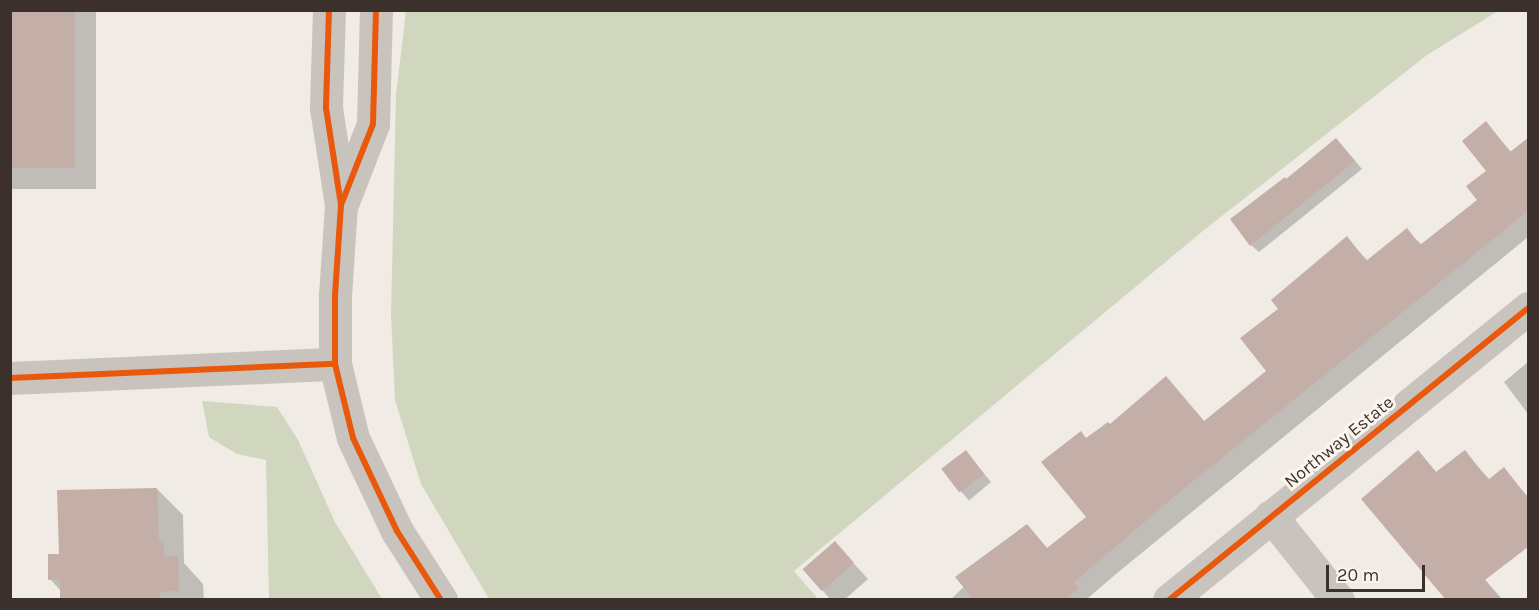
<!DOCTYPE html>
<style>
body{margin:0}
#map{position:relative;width:1539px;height:610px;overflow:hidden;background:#f0ebe5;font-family:Karla,sans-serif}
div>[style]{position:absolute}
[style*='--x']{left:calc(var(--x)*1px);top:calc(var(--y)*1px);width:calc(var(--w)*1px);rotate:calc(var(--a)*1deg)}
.green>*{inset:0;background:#d1d6bf}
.shadow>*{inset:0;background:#0003;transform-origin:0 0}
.building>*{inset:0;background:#c3afa7;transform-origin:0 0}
.minor>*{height:33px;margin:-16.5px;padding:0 16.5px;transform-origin:16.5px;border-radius:16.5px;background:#c9c3be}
.cycleway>*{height:6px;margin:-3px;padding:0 3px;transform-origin:3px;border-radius:3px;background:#e8590c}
span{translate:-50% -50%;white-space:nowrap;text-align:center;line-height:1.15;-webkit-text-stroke:6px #fbf5ee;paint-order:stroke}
.street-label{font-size:18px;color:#3b302b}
.frame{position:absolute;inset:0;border:12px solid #3b302b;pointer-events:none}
.scale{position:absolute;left:1326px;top:565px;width:99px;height:27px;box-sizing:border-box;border:3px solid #3b302b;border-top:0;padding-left:8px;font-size:18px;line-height:21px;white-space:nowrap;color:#3b302b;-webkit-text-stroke:4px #fbf5ee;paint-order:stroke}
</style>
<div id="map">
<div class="green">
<div style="clip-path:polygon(406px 11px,406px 10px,1498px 11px,1427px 55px,1204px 230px,794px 571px,819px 600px,489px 599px,421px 484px,395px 400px,391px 316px,396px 95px)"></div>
<div style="clip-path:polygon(202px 401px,277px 407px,298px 440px,335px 522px,382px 599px,269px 599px,266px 460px,237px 454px,209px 437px)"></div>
</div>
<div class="shadow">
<div style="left:10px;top:10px;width:86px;height:179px"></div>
<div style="clip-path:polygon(1486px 123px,1512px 153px,1528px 140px,1528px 237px,1116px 574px,1088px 598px,1090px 600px,950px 600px,1027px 526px,1048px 549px,1088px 517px,1081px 433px,1087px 439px,1110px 426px,1166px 378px,1205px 422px,1268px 371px,1281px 309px,1347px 238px,1368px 261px,1406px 230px,1422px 245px,1479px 200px,1488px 171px)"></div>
<div style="clip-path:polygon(1344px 148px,1362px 169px,1259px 252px,1251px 245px,1287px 181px)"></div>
<div style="clip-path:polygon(1528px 362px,1528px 414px,1504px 382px)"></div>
<div style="left:966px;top:452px;width:39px;height:29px;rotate:50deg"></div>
<div style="clip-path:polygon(1418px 452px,1437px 473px,1465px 452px,1490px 480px,1504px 469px,1528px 497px,1528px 506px,1436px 582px)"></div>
<div style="clip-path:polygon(157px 489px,183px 515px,184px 563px,203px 584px,204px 600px,62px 600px,61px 591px,50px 579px,61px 556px)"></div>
<div style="clip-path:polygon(835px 543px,868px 579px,844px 600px,831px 600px,822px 590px)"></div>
<div style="clip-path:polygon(1481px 575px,1503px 600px,1450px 600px)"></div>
</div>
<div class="building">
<div style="left:10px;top:10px;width:65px;height:158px"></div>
<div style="clip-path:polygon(1486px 121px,1510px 152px,1528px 138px,1528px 211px,1182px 490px,1074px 582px,1079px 588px,1065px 600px,974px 600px,955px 577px,1027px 524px,1047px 548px,1086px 517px,1041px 462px,1081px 431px,1086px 438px,1108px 422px,1110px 424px,1166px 376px,1204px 421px,1266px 371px,1240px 338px,1278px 309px,1271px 300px,1347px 236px,1366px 261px,1407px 228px,1420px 245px,1477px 200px,1466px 186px,1486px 171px,1462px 141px)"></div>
<div style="clip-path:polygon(1336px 138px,1355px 161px,1250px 246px,1230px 219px,1285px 177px,1286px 179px)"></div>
<div style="left:966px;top:450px;width:30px;height:31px;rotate:53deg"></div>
<div style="clip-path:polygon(1418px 450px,1436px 472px,1465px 450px,1488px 480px,1504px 467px,1528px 498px,1528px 547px,1485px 580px,1501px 600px,1446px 600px,1361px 499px)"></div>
<div style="clip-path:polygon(157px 488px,159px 541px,164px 541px,164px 557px,178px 556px,179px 591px,160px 592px,160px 600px,60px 600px,60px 579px,48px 580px,48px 554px,59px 554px,57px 490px)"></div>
<div style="left:835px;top:541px;width:29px;height:43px;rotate:49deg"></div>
</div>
<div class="minor">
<div style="--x:329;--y:10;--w:98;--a:91.8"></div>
<div style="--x:326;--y:108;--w:98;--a:81.2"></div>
<div style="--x:341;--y:205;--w:91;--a:93.8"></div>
<div style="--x:335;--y:296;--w:68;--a:90"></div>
<div style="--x:335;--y:364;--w:76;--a:76.3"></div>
<div style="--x:353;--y:438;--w:103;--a:64.7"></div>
<div style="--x:397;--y:531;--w:82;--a:57.5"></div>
<div style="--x:342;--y:204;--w:86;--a:-68.8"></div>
<div style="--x:373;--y:124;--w:114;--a:-88.5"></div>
<div style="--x:10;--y:378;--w:325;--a:-2.5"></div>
<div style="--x:1271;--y:516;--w:107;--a:51.4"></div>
<div style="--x:1169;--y:600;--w:463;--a:-39.1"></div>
</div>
<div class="cycleway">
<div style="--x:329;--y:10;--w:98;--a:91.8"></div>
<div style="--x:326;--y:108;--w:98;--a:81.2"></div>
<div style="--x:341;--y:205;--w:91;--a:93.8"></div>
<div style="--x:335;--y:296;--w:68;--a:90"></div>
<div style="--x:335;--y:364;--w:76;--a:76.3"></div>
<div style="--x:353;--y:438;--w:103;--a:64.7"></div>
<div style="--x:397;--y:531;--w:82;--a:57.5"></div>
<div style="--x:341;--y:205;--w:87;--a:-68.4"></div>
<div style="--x:373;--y:124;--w:114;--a:-88.5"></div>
<div style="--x:10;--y:378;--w:325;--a:-2.5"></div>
<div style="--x:1169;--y:600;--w:463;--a:-39.1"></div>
</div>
<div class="street-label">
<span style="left:1339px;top:442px;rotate:-39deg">Northway Estate</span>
</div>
<div class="frame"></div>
<div class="scale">20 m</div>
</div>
